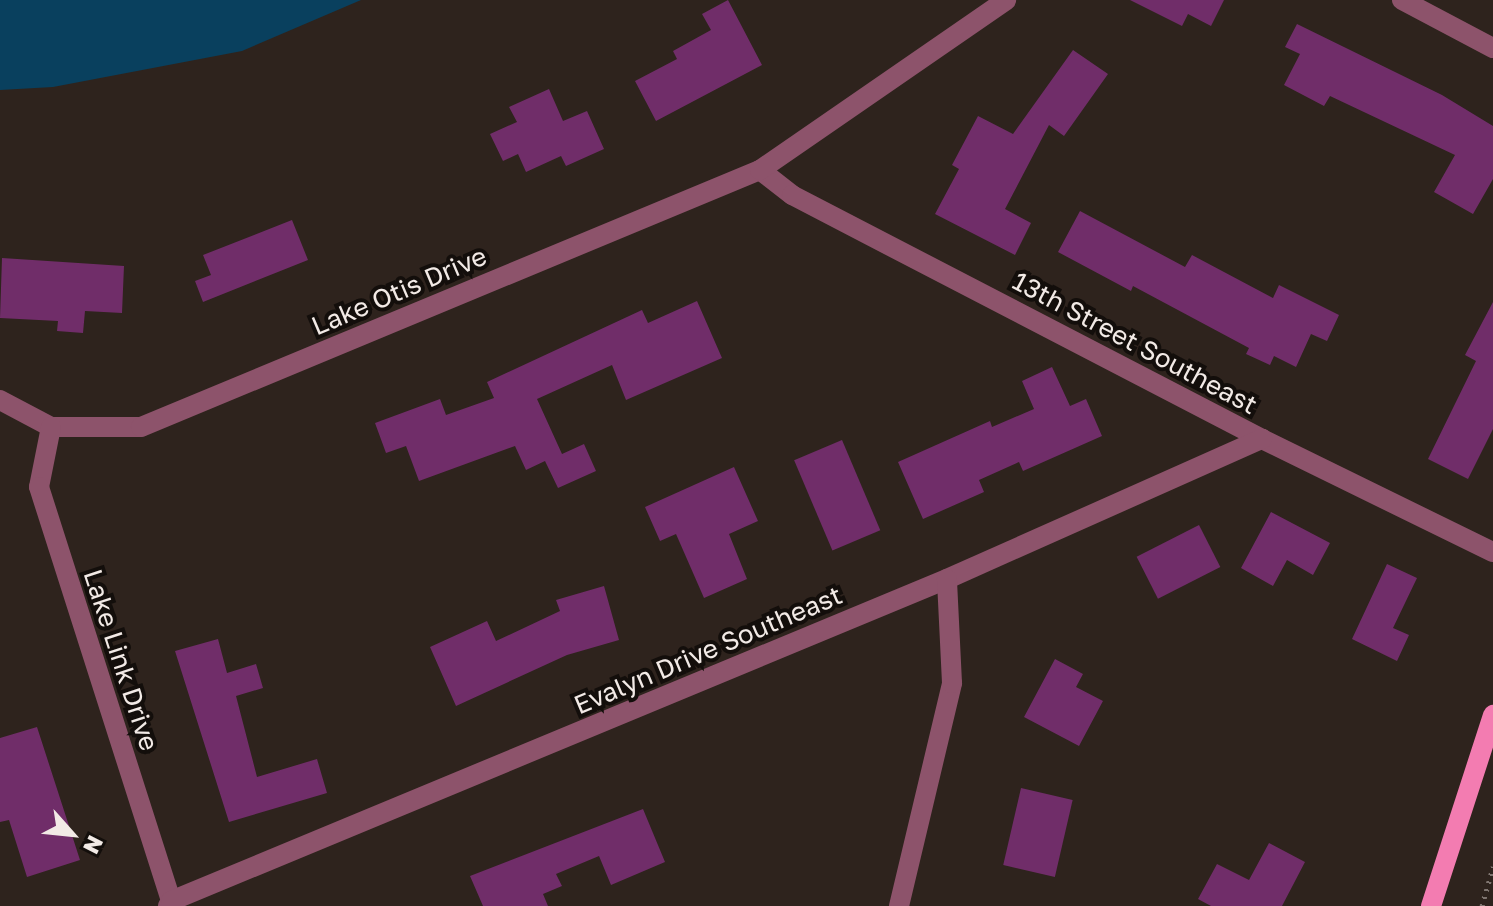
<!DOCTYPE html>
<style>
body{margin:0}
#map{position:relative;width:1493px;height:906px;overflow:hidden;background:#2e231d;font-family:"Golos Text",sans-serif}
div>[style]{position:absolute}
[style*='--x']{left:calc(var(--x)*1px);top:calc(var(--y)*1px);width:calc(var(--w)*1px);rotate:calc(var(--a)*1deg)}
.water>*{inset:0;background:#09405e}
.building>*{inset:0;background:#702d69;transform-origin:0 0}
.path>*{height:5px;margin-top:-2.5px;transform-origin:0;background:repeating-linear-gradient(90deg,#7f7570 0 2px,transparent 0 8px)}
.minor>*{height:20px;margin:-10px;padding:0 10px;transform-origin:10px;border-radius:10px;background:#8d536b}
.major>*{height:20px;margin:-10px;padding:0 10px;transform-origin:10px;border-radius:10px;background:#f37cb1}
span{translate:-50% -50%;white-space:nowrap;text-align:center;line-height:1.15;-webkit-text-stroke:8px #130e0b;paint-order:stroke}
.street-label{font-size:26px;color:#f2eae6}
.north{position:absolute;left:32px;top:794px;width:80px;height:80px;-webkit-text-stroke:6px #130e0b;paint-order:stroke;rotate:117deg;font-size:22px;font-weight:700;line-height:32px;text-align:center;color:#f2eae6}
.north::after{content:'';display:block;margin:auto;width:28px;height:36px;background:#f2eae6;clip-path:polygon(50% 0,100% 100%,50% 72%,0 100%)}
</style>
<div id="map">
<div class="water">
<div style="clip-path:polygon(0 0,361px 0,242px 51px,53px 87px,0 90px)"></div>
</div>
<div class="building">
<div style="clip-path:polygon(728px 0,762px 65px,656px 121px,635px 81px,677px 59px,673px 51px,711px 30px,702px 14px)"></div>
<div style="clip-path:polygon(1130px 0,1224px 0,1211px 26px,1188px 14px,1182px 26px)"></div>
<div style="clip-path:polygon(1297px 24px,1442px 95px,1493px 126px,1493px 179px,1473px 214px,1434px 192px,1455px 155px,1330px 96px,1324px 106px,1284px 85px,1300px 54px,1285px 47px)"></div>
<div style="clip-path:polygon(1073px 50px,1108px 74px,1064px 136px,1049px 125px,1005px 209px,1031px 223px,1015px 255px,935px 214px,959px 169px,952px 165px,978px 116px,1013px 134px)"></div>
<div style="clip-path:polygon(549px 89px,563px 121px,587px 111px,604px 149px,566px 166px,561px 156px,526px 172px,518px 154px,503px 161px,490px 134px,517px 122px,509px 107px)"></div>
<div style="clip-path:polygon(1080px 211px,1185px 267px,1192px 255px,1273px 298px,1279px 285px,1339px 315px,1327px 341px,1311px 334px,1296px 367px,1274px 356px,1270px 365px,1246px 354px,1249px 348px,1133px 286px,1131px 291px,1058px 252px)"></div>
<div style="clip-path:polygon(292px 220px,308px 260px,203px 302px,195px 281px,211px 275px,203px 255px)"></div>
<div style="clip-path:polygon(2px 258px,124px 266px,122px 313px,85px 311px,83px 333px,57px 331px,58px 321px,0 318px)"></div>
<div style="clip-path:polygon(697px 301px,722px 358px,626px 400px,612px 365px,537px 399px,562px 454px,584px 444px,596px 471px,558px 488px,545px 461px,526px 470px,515px 446px,419px 481px,406px 446px,386px 453px,375px 423px,440px 399px,446px 415px,494px 398px,487px 382px,642px 310px,648px 323px)"></div>
<div style="clip-path:polygon(1493px 302px,1493px 429px,1468px 479px,1428px 459px,1476px 361px,1465px 355px)"></div>
<div style="clip-path:polygon(1052px 367px,1070px 406px,1086px 399px,1102px 436px,1023px 471px,1019px 462px,979px 480px,984px 492px,923px 519px,898px 462px,990px 421px,992px 427px,1034px 409px,1022px 381px)"></div>
<div style="left:842px;top:440px;width:98px;height:52px;rotate:67deg"></div>
<div style="clip-path:polygon(734px 467px,758px 521px,729px 534px,747px 579px,704px 598px,676px 534px,660px 541px,645px 507px)"></div>
<div style="clip-path:polygon(1271px 512px,1330px 543px,1313px 575px,1287px 560px,1273px 586px,1241px 568px)"></div>
<div style="left:1199px;top:525px;width:47px;height:70px;rotate:63deg"></div>
<div style="clip-path:polygon(1387px 564px,1417px 578px,1393px 628px,1409px 635px,1397px 661px,1352px 639px)"></div>
<div style="clip-path:polygon(604px 586px,619px 640px,567px 655px,456px 706px,430px 647px,487px 621px,496px 641px,560px 611px,556px 600px)"></div>
<div style="clip-path:polygon(218px 639px,227px 673px,256px 664px,263px 688px,236px 696px,257px 777px,317px 759px,327px 793px,229px 822px,175px 651px)"></div>
<div style="clip-path:polygon(1055px 659px,1083px 674px,1076px 687px,1103px 701px,1079px 746px,1024px 717px)"></div>
<div style="clip-path:polygon(37px 727px,80px 860px,27px 877px,9px 820px,0 822px,0 738px)"></div>
<div style="left:1021px;top:788px;width:53px;height:79px;rotate:13deg"></div>
<div style="clip-path:polygon(643px 809px,665px 862px,611px 885px,599px 856px,556px 874px,562px 886px,543px 894px,548px 906px,483px 906px,470px 876px)"></div>
<div style="clip-path:polygon(1269px 843px,1305px 862px,1282px 906px,1211px 906px,1198px 899px,1217px 864px,1249px 880px)"></div>
</div>
<div class="path">
<div style="--x:1482;--y:906;--w:41;--a:-74.2"></div>
</div>
<div class="minor">
<div style="--x:1402;--y:0;--w:103;--a:27.8"></div>
<div style="--x:760;--y:170;--w:41;--a:38"></div>
<div style="--x:792;--y:195;--w:530;--a:27.44"></div>
<div style="--x:1262;--y:439;--w:257;--a:26.1"></div>
<div style="--x:0;--y:400;--w:58;--a:27.9"></div>
<div style="--x:51;--y:427;--w:90;--a:0"></div>
<div style="--x:141;--y:427;--w:670;--a:-22.55"></div>
<div style="--x:760;--y:170;--w:299;--a:-34.6"></div>
<div style="--x:51;--y:427;--w:61;--a:101.3"></div>
<div style="--x:39;--y:487;--w:435;--a:72.3"></div>
<div style="--x:171;--y:901;--w:6;--a:121"></div>
<div style="--x:171;--y:901;--w:840;--a:-22.54"></div>
<div style="--x:947;--y:579;--w:345;--a:-24"></div>
<div style="--x:899;--y:906;--w:229;--a:-76.6"></div>
<div style="--x:952;--y:683;--w:104;--a:-92.8"></div>
</div>
<div class="major">
<div style="--x:1431;--y:906;--w:201;--a:-72"></div>
</div>
<div class="street-label">
<span style="left:399px;top:291px;rotate:-23deg">Lake Otis Drive</span>
<span style="left:1135px;top:343px;rotate:28deg">13th Street Southeast</span>
<span style="left:708px;top:650px;rotate:-23deg">Evalyn Drive Southeast</span>
<span style="left:121px;top:660px;rotate:72deg">Lake Link Drive</span>
</div>
<div class="north">N</div>
</div>
